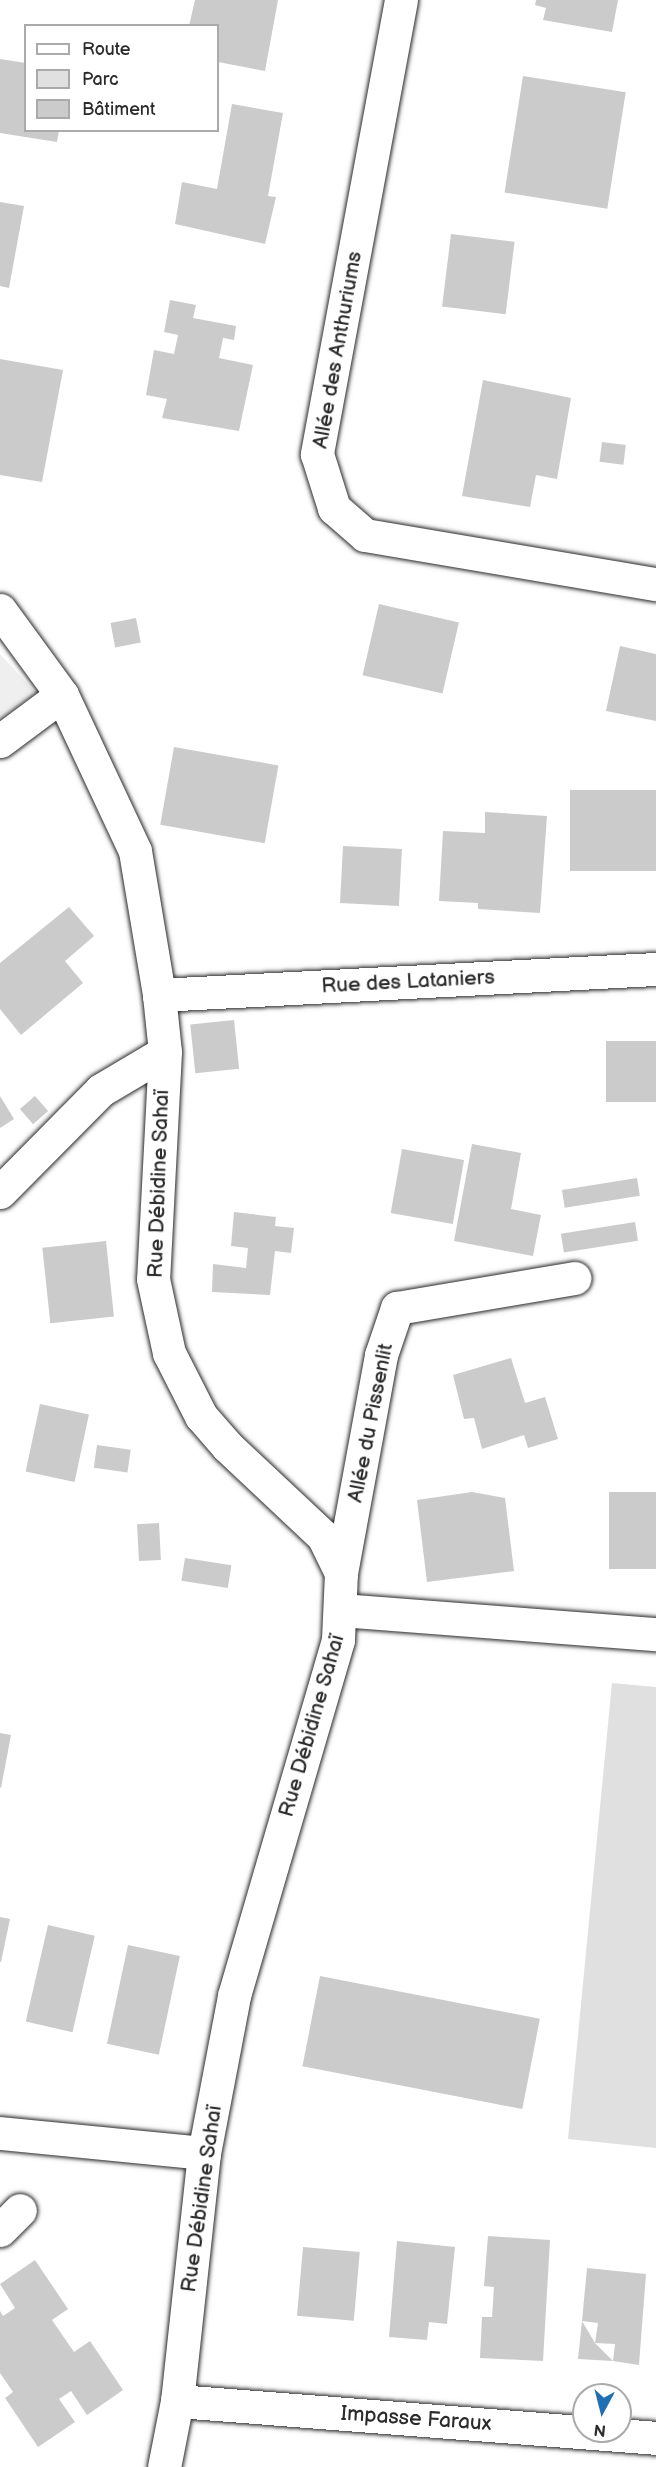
<!DOCTYPE html>
<meta charset="utf-8">
<style>
body{margin:0}
#map{position:relative;width:656px;height:2467px;overflow:hidden;background:#fff;font-family:"Balsamiq Sans",sans-serif}
div>[style]{position:absolute}
[style*='--x']{left:calc(var(--x)*1px);top:calc(var(--y)*1px);width:calc(var(--w)*1px);rotate:calc(var(--a)*1deg)}
.built>*{inset:0;background:#efefef}
.green>*{inset:0;background:#e0e0e0}
.building>*{inset:0;background:#cbcbcb;transform-origin:0 0}
.roads{filter:drop-shadow(0 0 2px #2b2b2b) drop-shadow(0 0 2px #2b2b2b)}
.minor>*{height:33px;margin:-16.5px;padding:0 16.5px;transform-origin:16.5px;border-radius:16.5px;background:#fff}
span{translate:-50% -50%;white-space:nowrap;text-align:center;line-height:1.15;-webkit-text-stroke:4.5px #fff;paint-order:stroke}
.street-label{font-size:21px;color:#2b2b2b}
.legend{position:absolute;left:24px;top:24px;width:195px;height:108px;box-sizing:border-box;background:#fff;border:2px solid #aaa;margin:0;padding:8px 10px;list-style:none;font-size:18px;color:#2b2b2b}
.legend li{display:flex;align-items:center;gap:12px;height:30px}
.legend b{width:30px;border:2px solid #aaa}
.north{position:absolute;left:572px;top:2383px;width:60px;height:60px;box-sizing:border-box;background:#fff;border:2px solid #aaa;border-radius:50%;rotate:187deg;font-size:16px;font-weight:700;line-height:24px;text-align:center;color:#2b2b2b}
.north::after{content:'';display:block;margin:auto;width:21px;height:27px;background:#1f6fb2;clip-path:polygon(50% 0,100% 100%,50% 72%,0 100%)}
</style>
<div id="map">
<div class="built">
<div style="clip-path:polygon(0 654px,36px 693px,0 719px)"></div>
</div>
<div class="green">
<div style="clip-path:polygon(612px 1683px,656px 1687px,656px 2148px,568px 2139px)"></div>
</div>
<div class="building">
<div style="clip-path:polygon(195px 0,278px 0,265px 71px,218px 62px,218px 26px,189px 26px)"></div>
<div style="clip-path:polygon(536px 0,618px 0,612px 32px,543px 20px,546px 8px,535px 5px)"></div>
<div style="clip-path:polygon(0 59px,26px 63px,26px 130px,59px 130px,57px 142px,0 133px)"></div>
<div style="left:523px;top:76px;width:104px;height:118px;rotate:9deg"></div>
<div style="clip-path:polygon(232px 104px,283px 113px,268px 196px,276px 197px,265px 244px,175px 224px,182px 182px,217px 189px)"></div>
<div style="clip-path:polygon(0 202px,24px 206px,9px 288px,0 286px)"></div>
<div style="left:451px;top:234px;width:64px;height:73px;rotate:7deg"></div>
<div style="clip-path:polygon(170px 300px,196px 305px,193px 318px,236px 326px,234px 340px,223px 338px,219px 358px,253px 365px,239px 431px,162px 418px,167px 399px,146px 395px,154px 350px,174px 354px,178px 335px,164px 332px)"></div>
<div style="clip-path:polygon(0 359px,63px 370px,42px 482px,0 475px)"></div>
<div style="clip-path:polygon(483px 380px,571px 398px,557px 479px,536px 475px,530px 507px,462px 496px)"></div>
<div style="left:602px;top:442px;width:24px;height:20px;rotate:7deg"></div>
<div style="left:379px;top:604px;width:82px;height:73px;rotate:13deg"></div>
<div style="left:136px;top:618px;width:25px;height:26px;rotate:79deg"></div>
<div style="clip-path:polygon(620px 646px,656px 654px,656px 721px,606px 711px)"></div>
<div style="left:174px;top:747px;width:106px;height:79px;rotate:10deg"></div>
<div style="left:570px;top:790px;width:86px;height:81px"></div>
<div style="clip-path:polygon(485px 812px,547px 816px,540px 913px,478px 909px,478px 903px,439px 901px,443px 831px,485px 833px)"></div>
<div style="left:343px;top:846px;width:59px;height:57px;rotate:3deg"></div>
<div style="clip-path:polygon(69px 907px,94px 936px,65px 961px,83px 983px,21px 1035px,0 1009px,0 963px)"></div>
<div style="left:234px;top:1020px;width:49px;height:44px;rotate:84deg"></div>
<div style="left:656px;top:1041px;width:61px;height:50px;rotate:90deg"></div>
<div style="clip-path:polygon(0 1096px,14px 1119px,0 1128px)"></div>
<div style="left:35px;top:1096px;width:20px;height:20px;rotate:49deg"></div>
<div style="clip-path:polygon(472px 1144px,521px 1153px,511px 1209px,541px 1215px,533px 1256px,454px 1241px)"></div>
<div style="left:402px;top:1149px;width:63px;height:65px;rotate:10deg"></div>
<div style="left:637px;top:1178px;width:18px;height:76px;rotate:81deg"></div>
<div style="clip-path:polygon(234px 1212px,276px 1217px,275px 1226px,294px 1228px,291px 1253px,275px 1251px,270px 1295px,212px 1292px,213px 1264px,246px 1268px,248px 1248px,231px 1246px)"></div>
<div style="left:635px;top:1222px;width:19px;height:75px;rotate:81deg"></div>
<div style="left:106px;top:1241px;width:76px;height:64px;rotate:84deg"></div>
<div style="clip-path:polygon(511px 1358px,525px 1403px,545px 1397px,558px 1439px,528px 1448px,524px 1435px,482px 1449px,474px 1418px,464px 1419px,453px 1375px)"></div>
<div style="left:40px;top:1404px;width:50px;height:69px;rotate:12deg"></div>
<div style="left:97px;top:1445px;width:34px;height:23px;rotate:8deg"></div>
<div style="clip-path:polygon(472px 1492px,505px 1498px,514px 1571px,427px 1582px,417px 1500px)"></div>
<div style="left:656px;top:1492px;width:77px;height:47px;rotate:90deg"></div>
<div style="left:159px;top:1523px;width:37px;height:22px;rotate:87deg"></div>
<div style="left:185px;top:1558px;width:47px;height:23px;rotate:9deg"></div>
<div style="clip-path:polygon(0 1733px,11px 1735px,1px 1788px,0 1787px)"></div>
<div style="clip-path:polygon(0 1917px,10px 1919px,1px 1962px,0 1962px)"></div>
<div style="left:48px;top:1925px;width:48px;height:99px;rotate:13deg"></div>
<div style="left:128px;top:1945px;width:53px;height:101px;rotate:12deg"></div>
<div style="left:320px;top:1976px;width:224px;height:92px;rotate:11deg"></div>
<div style="clip-path:polygon(488px 2236px,550px 2240px,543px 2361px,480px 2358px,482px 2317px,492px 2317px,494px 2287px,484px 2286px)"></div>
<div style="clip-path:polygon(397px 2241px,455px 2247px,447px 2324px,429px 2322px,427px 2340px,389px 2337px)"></div>
<div style="left:303px;top:2247px;width:57px;height:69px;rotate:5deg"></div>
<div style="clip-path:polygon(35px 2260px,68px 2309px,52px 2320px,74px 2352px,90px 2341px,123px 2390px,87px 2415px,71px 2391px,59px 2399px,75px 2422px,38px 2447px,5px 2398px,13px 2392px,0 2373px,0 2311px,3px 2316px,15px 2308px,0 2284px)"></div>
<div style="clip-path:polygon(587px 2268px,646px 2274px,639px 2365px,613px 2361px,615px 2344px,595px 2343px,598px 2323px,582px 2321px)"></div>
<div style="clip-path:polygon(582px 2321px,595px 2343px,613px 2361px,578px 2359px)"></div>
</div>
<div class="roads">
<div class="minor">
<div style="--x:401;--y:0;--w:462;--a:100.5"></div>
<div style="--x:317;--y:454;--w:57;--a:72.5"></div>
<div style="--x:334;--y:508;--w:41;--a:41.1"></div>
<div style="--x:365;--y:535;--w:295;--a:9.6"></div>
<div style="--x:0;--y:610;--w:105;--a:53.9"></div>
<div style="--x:62;--y:695;--w:172;--a:64.9"></div>
<div style="--x:135;--y:851;--w:146;--a:80.5"></div>
<div style="--x:159;--y:995;--w:57;--a:84"></div>
<div style="--x:165;--y:1052;--w:227;--a:93"></div>
<div style="--x:153;--y:1279;--w:76;--a:77.8"></div>
<div style="--x:169;--y:1353;--w:71;--a:63.1"></div>
<div style="--x:201;--y:1416;--w:40;--a:49"></div>
<div style="--x:227;--y:1446;--w:132;--a:43.2"></div>
<div style="--x:323;--y:1536;--w:41;--a:64.1"></div>
<div style="--x:341;--y:1573;--w:67;--a:92.6"></div>
<div style="--x:338;--y:1640;--w:371;--a:106.3"></div>
<div style="--x:234;--y:1996;--w:160;--a:100.8"></div>
<div style="--x:204;--y:2153;--w:249;--a:96.2"></div>
<div style="--x:177;--y:2401;--w:67;--a:101.1"></div>
<div style="--x:0;--y:741;--w:77;--a:-36.6"></div>
<div style="--x:159;--y:995;--w:498;--a:-3"></div>
<div style="--x:0;--y:1192;--w:144;--a:-45.3"></div>
<div style="--x:101;--y:1090;--w:74;--a:-30.7"></div>
<div style="--x:341;--y:1573;--w:222;--a:-79.6"></div>
<div style="--x:381;--y:1355;--w:50;--a:-71.2"></div>
<div style="--x:397;--y:1308;--w:180;--a:-9.6"></div>
<div style="--x:341;--y:1610;--w:316;--a:4.4"></div>
<div style="--x:0;--y:2133;--w:205;--a:5.6"></div>
<div style="--x:0;--y:2230;--w:28;--a:-45"></div>
<div style="--x:177;--y:2401;--w:480;--a:4.4"></div>
</div>
</div>
<div class="street-label">
<span style="left:338px;top:350px;rotate:-80deg">Allée des Anthuriums</span>
<span style="left:408px;top:982px;rotate:-3deg">Rue des Lataniers</span>
<span style="left:159px;top:1184px;rotate:-88deg">Rue Débidine Sahaï</span>
<span style="left:371px;top:1423px;rotate:-79deg">Allée du Pissenlit</span>
<span style="left:312px;top:1726px;rotate:-74deg">Rue Débidine Sahaï</span>
<span style="left:202px;top:2199px;rotate:-82deg">Rue Débidine Sahaï</span>
<span style="left:416px;top:2419px;rotate:4deg">Impasse Faraux</span>
</div>
<ul class="legend">
<li><b style="height:8px;background:#fff"></b>Route</li>
<li><b style="height:16px;background:#e0e0e0"></b>Parc</li>
<li><b style="height:16px;background:#cbcbcb"></b>Bâtiment</li>
</ul>
<div class="north">N</div>
</div>
